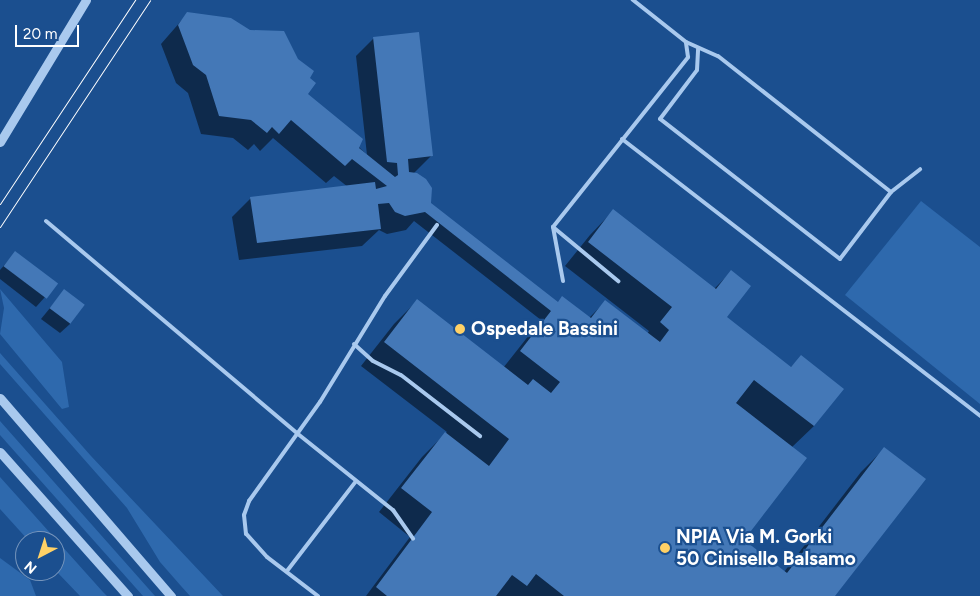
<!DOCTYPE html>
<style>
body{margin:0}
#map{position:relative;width:980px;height:596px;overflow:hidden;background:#1b4f8f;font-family:Figtree,sans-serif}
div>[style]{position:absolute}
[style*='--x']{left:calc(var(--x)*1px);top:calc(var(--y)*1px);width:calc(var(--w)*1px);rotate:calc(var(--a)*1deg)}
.green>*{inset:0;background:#2e69ad}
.shadow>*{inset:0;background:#0007}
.building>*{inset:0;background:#4478b7;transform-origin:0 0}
.service>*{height:4px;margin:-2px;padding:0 2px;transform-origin:2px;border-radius:2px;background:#a9c9ee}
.tertiary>*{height:9px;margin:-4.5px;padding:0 4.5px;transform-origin:4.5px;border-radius:4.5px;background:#a9c9ee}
.tram>*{height:1px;margin:-0.5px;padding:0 0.5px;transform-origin:0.5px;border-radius:0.5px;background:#fff}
.dots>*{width:14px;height:14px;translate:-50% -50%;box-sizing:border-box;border:2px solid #1b4f8f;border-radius:50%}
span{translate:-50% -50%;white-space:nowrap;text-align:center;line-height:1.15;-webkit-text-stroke:4.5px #1b4f8f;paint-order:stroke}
.poi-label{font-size:19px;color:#fff;font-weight:700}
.left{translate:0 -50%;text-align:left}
.north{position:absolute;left:15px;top:531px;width:50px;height:50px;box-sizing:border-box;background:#1b4f8f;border:1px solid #7695bc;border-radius:50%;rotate:220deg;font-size:14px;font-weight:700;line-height:20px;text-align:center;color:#fff}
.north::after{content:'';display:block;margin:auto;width:18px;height:22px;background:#ffd166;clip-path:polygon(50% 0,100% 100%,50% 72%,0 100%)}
.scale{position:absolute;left:15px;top:25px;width:64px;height:22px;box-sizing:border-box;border:2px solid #fff;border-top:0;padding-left:6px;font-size:15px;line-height:18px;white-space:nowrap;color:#fff;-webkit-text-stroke:4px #1b4f8f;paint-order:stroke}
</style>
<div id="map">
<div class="green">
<div style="clip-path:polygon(921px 201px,980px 247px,980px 404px,845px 295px)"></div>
<div style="clip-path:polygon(0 289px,62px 362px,69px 407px,62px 409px,0 334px,4px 308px)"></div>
<div style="clip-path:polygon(0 353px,91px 456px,223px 596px,190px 596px,181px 586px,160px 562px,127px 508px,0 364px)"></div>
<div style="clip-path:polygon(0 421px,54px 482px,155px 596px,143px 596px,0 435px)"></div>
<div style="clip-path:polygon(0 477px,103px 592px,107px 596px,80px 596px,57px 572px,55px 541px,29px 541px,0 509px)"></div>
<div style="clip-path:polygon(0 558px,30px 580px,36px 596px,0 596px)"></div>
</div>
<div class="shadow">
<div style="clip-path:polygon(188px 13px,308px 78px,306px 95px,367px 155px,356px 56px,374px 38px,431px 156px,413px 174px,430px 204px,557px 303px,589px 318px,605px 302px,647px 334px,649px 331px,565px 266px,590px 235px,613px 211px,714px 289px,731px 272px,725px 317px,790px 368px,801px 357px,814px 426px,791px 448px,742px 540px,784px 572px,861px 472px,884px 449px,834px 596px,366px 596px,410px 537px,379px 512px,422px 457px,447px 432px,361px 366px,394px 324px,417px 301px,503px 368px,541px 320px,414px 221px,406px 230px,387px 234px,379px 230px,362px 246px,239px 260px,232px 217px,250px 199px,348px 187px,334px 176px,326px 183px,273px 138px,260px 151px,254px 144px,248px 150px,233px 138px,201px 134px,188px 93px,176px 83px,161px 44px)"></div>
<div style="clip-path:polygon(16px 252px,45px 297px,36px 307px,0 279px,0 270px)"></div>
<div style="clip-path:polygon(64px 291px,70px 324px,60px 333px,41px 319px)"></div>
</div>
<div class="building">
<div style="clip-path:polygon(187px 12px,231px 18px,250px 30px,284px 31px,298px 59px,314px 71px,310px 78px,316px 83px,308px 94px,363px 139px,359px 148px,395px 177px,398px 175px,397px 163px,387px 162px,373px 37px,419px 32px,433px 156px,408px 159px,409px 172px,417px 173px,426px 179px,432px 188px,431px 203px,558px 302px,562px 296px,591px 318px,605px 300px,660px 342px,669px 330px,660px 322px,672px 307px,588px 242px,613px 209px,716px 289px,731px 270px,751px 286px,727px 317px,791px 367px,801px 355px,844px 389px,814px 426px,754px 380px,736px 403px,807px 458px,744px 540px,787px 573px,884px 447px,926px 479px,835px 596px,564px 596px,536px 574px,527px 586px,512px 575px,496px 596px,387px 596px,376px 587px,432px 512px,401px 488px,445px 432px,489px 466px,509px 439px,384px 342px,417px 299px,528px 385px,533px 379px,551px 393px,560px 382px,520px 351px,551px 311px,425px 212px,405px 216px,395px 212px,389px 203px,378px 204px,381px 229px,257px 243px,250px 197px,375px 182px,376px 189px,387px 186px,352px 159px,345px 166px,291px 120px,279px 134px,272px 127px,267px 133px,251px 120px,219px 116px,206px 75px,193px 65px,178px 25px)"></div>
<div style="left:15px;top:251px;width:54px;height:19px;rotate:37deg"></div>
<div style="left:64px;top:289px;width:26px;height:24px;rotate:37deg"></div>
</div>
<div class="service">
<div style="--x:686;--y:42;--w:35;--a:24"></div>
<div style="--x:718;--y:56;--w:220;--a:38.2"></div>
<div style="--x:891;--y:192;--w:84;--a:127.3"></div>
<div style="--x:840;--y:259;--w:228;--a:-142.1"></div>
<div style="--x:660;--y:119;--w:61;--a:-52.9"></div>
<div style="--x:697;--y:70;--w:22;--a:-87"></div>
<div style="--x:622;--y:139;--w:453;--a:37.7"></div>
<div style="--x:891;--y:192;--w:37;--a:-38"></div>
<div style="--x:46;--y:221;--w:330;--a:40.2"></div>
<div style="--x:298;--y:434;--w:122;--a:38.7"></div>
<div style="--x:393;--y:510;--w:35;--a:55"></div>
<div style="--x:553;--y:227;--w:85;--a:39.7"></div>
<div style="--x:563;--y:281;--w:55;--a:-100.5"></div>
<div style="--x:553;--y:227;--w:217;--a:-51.5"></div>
<div style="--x:688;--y:57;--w:15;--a:-98"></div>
<div style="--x:686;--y:42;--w:68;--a:-141.6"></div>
<div style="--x:354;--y:344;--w:25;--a:42"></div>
<div style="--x:373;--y:361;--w:31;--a:27"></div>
<div style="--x:401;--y:375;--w:100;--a:37.7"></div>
<div style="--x:287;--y:571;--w:113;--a:-52.5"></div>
<div style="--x:318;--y:596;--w:64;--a:-142.6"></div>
<div style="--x:267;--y:557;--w:31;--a:-132"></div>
<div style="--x:246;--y:534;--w:19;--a:-96"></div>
<div style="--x:244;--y:515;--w:15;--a:-70"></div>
<div style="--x:249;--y:501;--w:122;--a:-54.4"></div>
<div style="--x:320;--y:402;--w:124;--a:-58.5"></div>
<div style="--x:385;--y:296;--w:88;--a:-53.8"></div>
</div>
<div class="tertiary">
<div style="--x:0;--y:142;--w:166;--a:-58.8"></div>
<div style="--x:0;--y:398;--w:262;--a:49.2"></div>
<div style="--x:0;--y:452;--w:193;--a:48.4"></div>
</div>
<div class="tram">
<div style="--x:0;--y:204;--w:245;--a:-56.5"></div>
<div style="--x:0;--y:227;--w:272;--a:-56.5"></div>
</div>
<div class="dots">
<div style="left:460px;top:329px;background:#ffd166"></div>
<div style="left:665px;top:548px;background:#ffd166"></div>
</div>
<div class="poi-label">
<span class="left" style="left:471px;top:329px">Ospedale Bassini</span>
<span class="left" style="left:676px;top:548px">NPIA Via M. Gorki<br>50 Cinisello Balsamo</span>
</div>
<div class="north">N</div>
<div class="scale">20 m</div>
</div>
